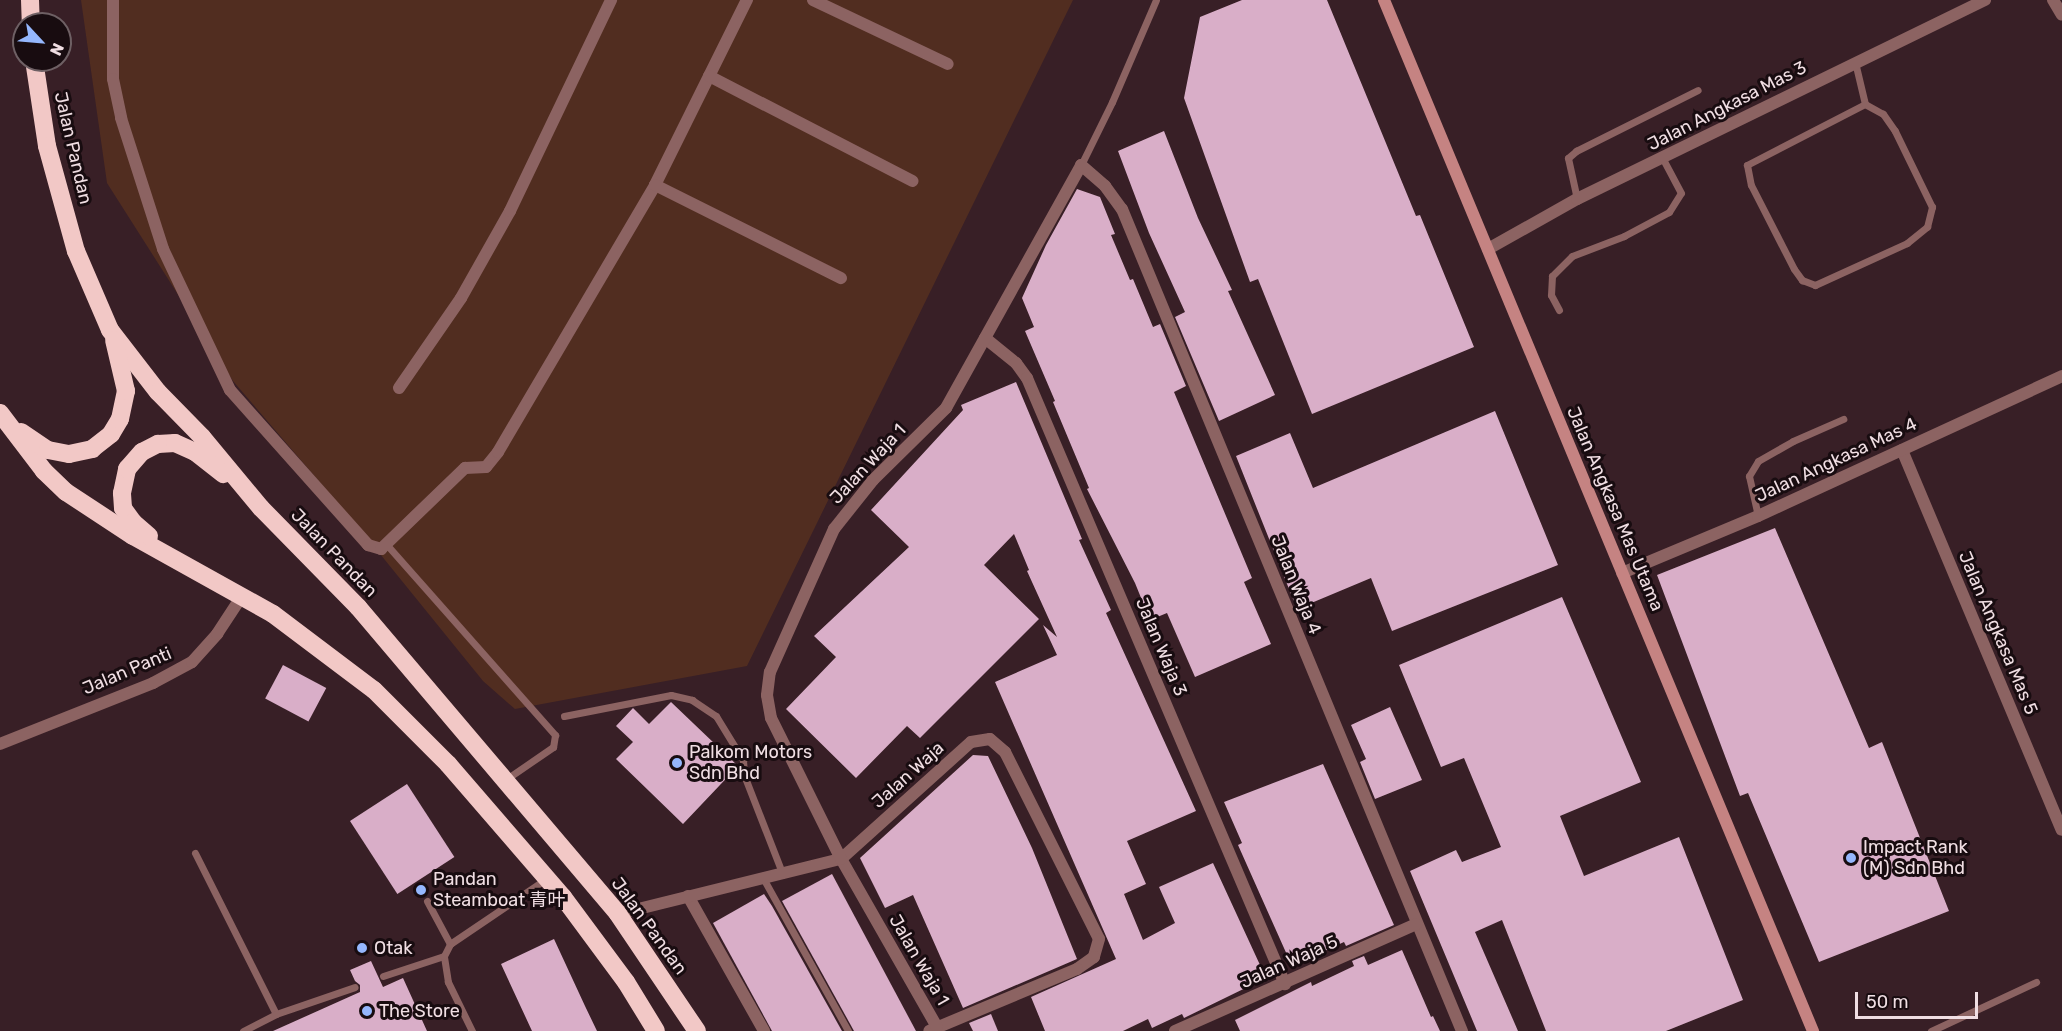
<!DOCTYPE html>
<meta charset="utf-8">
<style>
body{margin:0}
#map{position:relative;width:2062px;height:1031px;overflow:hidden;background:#381f26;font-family:Rubik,"Noto Sans SC",sans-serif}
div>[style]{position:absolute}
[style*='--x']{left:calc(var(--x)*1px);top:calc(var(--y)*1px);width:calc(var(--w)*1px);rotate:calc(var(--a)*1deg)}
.green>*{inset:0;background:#512d20}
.building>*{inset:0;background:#d9aec8;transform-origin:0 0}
.lane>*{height:7px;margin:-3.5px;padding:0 3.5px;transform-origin:3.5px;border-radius:3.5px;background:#8c6362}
.street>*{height:12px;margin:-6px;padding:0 6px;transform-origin:6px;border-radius:6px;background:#8c6362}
.secondary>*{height:12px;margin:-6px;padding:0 6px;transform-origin:6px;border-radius:6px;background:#c58382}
.highway>*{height:18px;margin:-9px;padding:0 9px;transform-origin:9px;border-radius:9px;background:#f2c8c6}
.dots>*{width:16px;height:16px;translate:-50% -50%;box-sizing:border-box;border:3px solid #180c10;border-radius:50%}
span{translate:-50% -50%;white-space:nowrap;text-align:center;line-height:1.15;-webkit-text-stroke:6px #180c10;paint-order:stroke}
.street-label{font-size:18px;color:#f0dee3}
.poi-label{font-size:18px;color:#f0dee3}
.left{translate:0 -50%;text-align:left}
.north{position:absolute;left:12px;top:12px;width:60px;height:60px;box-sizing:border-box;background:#180c10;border:2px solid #6e6064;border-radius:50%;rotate:116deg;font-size:16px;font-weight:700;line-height:24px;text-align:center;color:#f0dee3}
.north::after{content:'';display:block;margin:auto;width:21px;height:27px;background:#95b7fd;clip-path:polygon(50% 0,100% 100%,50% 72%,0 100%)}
.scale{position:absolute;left:1855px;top:992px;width:123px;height:27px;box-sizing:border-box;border:3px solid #f0dee3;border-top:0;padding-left:8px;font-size:18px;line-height:21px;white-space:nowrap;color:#f0dee3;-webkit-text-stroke:4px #180c10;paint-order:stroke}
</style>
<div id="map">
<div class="green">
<div style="clip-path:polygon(81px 0,1073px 0,747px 666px,515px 709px,483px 681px,359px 528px,233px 381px,107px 183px)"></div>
</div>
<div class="building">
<div style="clip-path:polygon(1242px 0,1327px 0,1416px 216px,1420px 215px,1474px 347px,1312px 414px,1258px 279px,1250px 282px,1184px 98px,1200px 17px)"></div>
<div style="clip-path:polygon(1164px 131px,1198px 218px,1232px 290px,1228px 291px,1275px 395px,1219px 421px,1175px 317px,1185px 312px,1149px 233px,1118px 151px)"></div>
<div style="clip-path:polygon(1077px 189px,1100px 197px,1115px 234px,1111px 235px,1130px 280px,1133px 279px,1153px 327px,1160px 324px,1186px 386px,1174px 392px,1252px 578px,1244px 582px,1271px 644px,1195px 677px,1167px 613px,1150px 620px,1135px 583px,1087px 489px,1089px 488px,1053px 402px,1055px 401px,1025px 331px,1034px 327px,1022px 298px,1046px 245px)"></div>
<div style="clip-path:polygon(1016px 382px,1082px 539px,1079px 540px,1111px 610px,1106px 613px,1196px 811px,1127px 841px,1146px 884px,1124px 894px,1143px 940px,1175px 923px,1159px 887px,1213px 863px,1266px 978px,1184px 1018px,1182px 1014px,1152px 1028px,1148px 1019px,1123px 1031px,1045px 1031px,1031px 997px,1116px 959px,995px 682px,1057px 655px,1043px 625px,1057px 637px,1027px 571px,1029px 570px,1014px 534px,984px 565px,1039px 619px,920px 738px,907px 726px,856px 778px,786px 709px,836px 657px,814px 636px,909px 547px,871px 510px,963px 410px,961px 405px)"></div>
<div style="clip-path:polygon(1495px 411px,1558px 565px,1392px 631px,1371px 578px,1297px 609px,1236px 456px,1290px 433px,1313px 488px)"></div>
<div style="clip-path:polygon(1775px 528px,1869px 748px,1882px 742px,1949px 911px,1819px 962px,1748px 793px,1740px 796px,1657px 575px)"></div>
<div style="clip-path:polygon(1562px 597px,1641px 782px,1560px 816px,1584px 876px,1679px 837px,1743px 1000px,1666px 1031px,1546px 1031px,1502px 920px,1475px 932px,1518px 1031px,1477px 1031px,1410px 871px,1456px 850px,1462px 862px,1501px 847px,1464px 758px,1441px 767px,1399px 665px)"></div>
<div style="left:283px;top:665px;width:49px;height:38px;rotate:28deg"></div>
<div style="clip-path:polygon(671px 702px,738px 766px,683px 824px,616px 759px,633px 742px,616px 726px,633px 708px,649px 724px)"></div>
<div style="clip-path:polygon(1390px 707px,1422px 780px,1375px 799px,1360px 762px,1366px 759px,1351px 725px)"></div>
<div style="clip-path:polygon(973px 755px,988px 756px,1032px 848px,1077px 959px,963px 1008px,913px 895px,885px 908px,860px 858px)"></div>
<div style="clip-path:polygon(1323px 764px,1394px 925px,1346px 946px,1344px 942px,1292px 966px,1238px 845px,1242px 843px,1224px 802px)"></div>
<div style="left:407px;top:784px;width:87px;height:68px;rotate:57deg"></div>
<div style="clip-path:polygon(832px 874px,916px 1031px,854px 1031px,782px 901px)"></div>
<div style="clip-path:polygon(764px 894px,772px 906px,842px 1031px,772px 1031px,713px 923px)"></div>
<div style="clip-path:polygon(554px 939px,585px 1006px,597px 1031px,532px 1031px,501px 964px)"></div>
<div style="clip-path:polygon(1402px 950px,1431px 1017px,1433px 1016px,1440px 1031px,1240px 1031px,1235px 1020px,1311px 982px,1312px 986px,1354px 966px,1352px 961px,1364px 956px,1368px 965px)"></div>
<div style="clip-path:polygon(371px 961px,383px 987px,403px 978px,427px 1031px,273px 1031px,360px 992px,360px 985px,355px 981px,350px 970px)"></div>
<div style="clip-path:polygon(991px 1014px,998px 1031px,973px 1031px,969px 1023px)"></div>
</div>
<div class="lane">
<div style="--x:1855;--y:62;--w:43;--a:76.6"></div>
<div style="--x:1865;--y:104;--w:133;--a:152.7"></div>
<div style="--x:1747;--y:165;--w:20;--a:79"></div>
<div style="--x:1751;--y:185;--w:94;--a:62.9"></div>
<div style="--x:1794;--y:269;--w:14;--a:54"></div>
<div style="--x:1802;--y:280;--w:14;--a:21"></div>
<div style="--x:1815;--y:285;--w:101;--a:-24.5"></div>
<div style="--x:1907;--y:243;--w:26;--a:-39"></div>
<div style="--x:1927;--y:227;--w:21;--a:-76"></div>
<div style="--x:1932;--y:207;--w:85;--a:-116"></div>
<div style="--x:1895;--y:131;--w:21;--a:-125"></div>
<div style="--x:1883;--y:114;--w:21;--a:-151"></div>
<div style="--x:1081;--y:165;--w:70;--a:-63.8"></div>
<div style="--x:1112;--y:102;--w:111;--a:-66.7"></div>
<div style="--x:1577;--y:199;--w:42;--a:-102.4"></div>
<div style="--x:1568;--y:158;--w:11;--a:-41"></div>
<div style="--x:1576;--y:151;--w:136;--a:-26.6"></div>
<div style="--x:1559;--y:310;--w:17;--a:-118"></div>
<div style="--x:1551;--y:295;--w:19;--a:-87"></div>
<div style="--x:1552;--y:276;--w:28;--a:-45"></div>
<div style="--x:1572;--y:256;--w:56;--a:-21"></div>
<div style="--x:1624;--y:236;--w:51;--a:-28.1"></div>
<div style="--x:1669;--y:212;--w:22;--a:-58"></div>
<div style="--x:1681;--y:193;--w:38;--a:-118"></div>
<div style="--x:1758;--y:516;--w:41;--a:-102.7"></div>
<div style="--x:1749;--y:476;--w:17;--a:-59"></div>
<div style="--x:1758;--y:461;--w:40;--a:-29.7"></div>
<div style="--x:1793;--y:441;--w:55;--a:-23.7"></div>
<div style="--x:387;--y:545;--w:254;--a:48.5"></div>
<div style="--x:555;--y:735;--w:12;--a:99"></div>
<div style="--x:553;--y:747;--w:58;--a:145.5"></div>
<div style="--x:564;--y:716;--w:109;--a:-11.1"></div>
<div style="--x:671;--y:695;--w:22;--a:13"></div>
<div style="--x:692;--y:700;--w:29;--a:34"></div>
<div style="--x:716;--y:716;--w:52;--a:58.5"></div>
<div style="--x:743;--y:760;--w:15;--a:86"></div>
<div style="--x:744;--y:775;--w:107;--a:68.7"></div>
<div style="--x:195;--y:853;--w:180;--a:63.3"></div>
<div style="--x:763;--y:878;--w:175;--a:60.9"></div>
<div style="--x:427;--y:901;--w:49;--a:61.9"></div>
<div style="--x:383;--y:976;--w:64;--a:-18.2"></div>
<div style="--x:243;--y:1031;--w:37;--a:-27"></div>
<div style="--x:276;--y:1014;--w:83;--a:-18.9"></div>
<div style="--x:472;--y:1031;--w:55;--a:-116.1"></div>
<div style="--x:448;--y:982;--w:26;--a:-99"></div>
<div style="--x:444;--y:956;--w:13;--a:-63"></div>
<div style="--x:450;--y:944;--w:116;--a:-34.1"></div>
<div style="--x:1931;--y:1031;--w:116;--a:-25"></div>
</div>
<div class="street">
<div style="--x:113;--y:0;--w:79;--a:90"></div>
<div style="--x:113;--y:79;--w:40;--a:78"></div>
<div style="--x:121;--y:118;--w:138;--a:72.2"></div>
<div style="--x:163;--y:249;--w:156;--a:64.6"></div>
<div style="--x:230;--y:390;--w:208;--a:48.3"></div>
<div style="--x:368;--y:545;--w:14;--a:17"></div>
<div style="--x:381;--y:549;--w:117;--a:-44"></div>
<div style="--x:465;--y:468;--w:21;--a:-3"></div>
<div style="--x:486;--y:467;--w:19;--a:-51"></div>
<div style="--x:498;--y:452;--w:310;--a:-59.5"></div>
<div style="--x:655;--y:185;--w:207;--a:-63.6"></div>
<div style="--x:813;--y:0;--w:149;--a:25.4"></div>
<div style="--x:2053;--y:0;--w:17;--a:59"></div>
<div style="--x:709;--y:76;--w:229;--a:27.3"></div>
<div style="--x:655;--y:185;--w:208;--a:26.6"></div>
<div style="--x:1488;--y:249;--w:102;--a:-29.3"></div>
<div style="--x:1577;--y:199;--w:454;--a:-26"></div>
<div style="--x:985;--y:338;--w:40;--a:39"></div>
<div style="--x:1016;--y:363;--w:19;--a:54"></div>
<div style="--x:1027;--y:378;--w:659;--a:66.94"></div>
<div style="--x:399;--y:388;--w:109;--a:-55.4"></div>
<div style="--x:461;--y:298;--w:100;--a:-60.6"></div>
<div style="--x:510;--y:211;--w:234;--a:-64.4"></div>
<div style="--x:1902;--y:450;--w:412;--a:67.2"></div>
<div style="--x:1622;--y:573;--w:147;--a:-22.7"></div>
<div style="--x:1758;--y:516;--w:335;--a:-24.7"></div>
<div style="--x:0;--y:744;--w:165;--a:-21.7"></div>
<div style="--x:153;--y:683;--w:44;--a:-28.3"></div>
<div style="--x:192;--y:662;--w:38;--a:-48"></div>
<div style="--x:217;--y:634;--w:45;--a:-56.7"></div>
<div style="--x:688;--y:896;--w:155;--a:60.6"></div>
<div style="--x:618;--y:914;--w:230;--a:-13.9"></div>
<div style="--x:841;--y:859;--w:175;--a:-42"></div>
<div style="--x:971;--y:742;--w:19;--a:-9"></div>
<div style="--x:990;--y:739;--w:20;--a:41"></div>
<div style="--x:1005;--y:752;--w:209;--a:63.3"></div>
<div style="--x:1099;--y:939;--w:19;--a:106"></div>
<div style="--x:1094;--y:957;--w:21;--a:145"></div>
<div style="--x:1077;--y:969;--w:160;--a:157.3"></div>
<div style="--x:937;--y:1027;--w:193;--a:-119.7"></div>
<div style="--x:841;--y:859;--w:157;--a:-116.4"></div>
<div style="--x:771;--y:718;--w:23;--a:-100"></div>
<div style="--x:767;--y:695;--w:23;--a:-83"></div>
<div style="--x:770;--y:672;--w:157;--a:-65.9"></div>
<div style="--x:834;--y:529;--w:63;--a:-51.5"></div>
<div style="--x:873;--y:480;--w:103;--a:-44.6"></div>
<div style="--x:946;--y:408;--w:278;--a:-60.9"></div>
<div style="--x:1081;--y:165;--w:32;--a:41"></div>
<div style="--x:1105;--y:186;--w:29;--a:54"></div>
<div style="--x:1122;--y:209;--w:890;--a:67.53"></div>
<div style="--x:1175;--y:1031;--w:264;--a:-23.9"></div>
</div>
<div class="secondary">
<div style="--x:1384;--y:0;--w:1117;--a:67.41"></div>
</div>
<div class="highway">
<div style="--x:30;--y:0;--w:24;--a:88"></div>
<div style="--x:34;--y:60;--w:87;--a:81.4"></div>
<div style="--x:47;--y:146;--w:109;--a:74.6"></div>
<div style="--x:76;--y:251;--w:86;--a:66.7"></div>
<div style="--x:110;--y:330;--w:78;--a:52.3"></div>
<div style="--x:158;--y:392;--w:63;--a:45.6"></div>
<div style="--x:202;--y:437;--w:92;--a:50.3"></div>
<div style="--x:261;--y:508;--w:139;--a:45.6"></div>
<div style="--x:358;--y:607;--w:402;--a:49.7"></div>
<div style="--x:618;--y:914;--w:141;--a:56"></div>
<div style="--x:0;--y:413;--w:73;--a:52.8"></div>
<div style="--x:44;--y:471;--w:30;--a:44"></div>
<div style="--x:66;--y:492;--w:80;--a:33.3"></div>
<div style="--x:133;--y:536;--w:160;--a:29.1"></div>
<div style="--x:273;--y:614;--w:126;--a:37"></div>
<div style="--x:374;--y:690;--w:105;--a:45"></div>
<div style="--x:448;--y:764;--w:176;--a:49.2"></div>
<div style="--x:563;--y:897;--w:106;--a:53.5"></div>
<div style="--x:626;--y:982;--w:57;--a:58.5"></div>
<div style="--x:21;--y:432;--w:32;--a:34"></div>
<div style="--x:48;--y:450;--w:21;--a:11"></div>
<div style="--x:69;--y:454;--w:24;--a:-12"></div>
<div style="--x:92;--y:449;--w:24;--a:-38"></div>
<div style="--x:111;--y:434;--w:17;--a:-59"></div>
<div style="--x:120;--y:419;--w:29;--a:-78"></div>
<div style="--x:126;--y:391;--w:52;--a:-103.2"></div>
<div style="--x:149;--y:536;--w:21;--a:-139"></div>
<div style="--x:133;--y:522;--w:17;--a:-126"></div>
<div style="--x:123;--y:508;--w:15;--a:-94"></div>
<div style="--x:122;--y:493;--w:25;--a:-78"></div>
<div style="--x:127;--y:469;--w:23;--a:-49"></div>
<div style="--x:142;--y:452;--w:18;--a:-27"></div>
<div style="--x:158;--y:444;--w:17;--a:-3"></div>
<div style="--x:175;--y:443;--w:22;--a:24"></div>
<div style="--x:195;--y:452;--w:36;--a:38"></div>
</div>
<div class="dots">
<div style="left:677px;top:763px;background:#95b7fd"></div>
<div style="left:1851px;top:858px;background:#95b7fd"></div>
<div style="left:421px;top:890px;background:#95b7fd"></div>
<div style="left:362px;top:948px;background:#95b7fd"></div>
<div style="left:367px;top:1011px;background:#95b7fd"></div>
</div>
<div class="street-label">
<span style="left:1727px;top:106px;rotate:-27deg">Jalan Angkasa Mas 3</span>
<span style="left:73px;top:148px;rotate:77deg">Jalan Pandan</span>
<span style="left:1836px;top:460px;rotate:-25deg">Jalan Angkasa Mas 4</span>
<span style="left:868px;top:464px;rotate:-47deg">Jalan Waja 1</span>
<span style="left:1615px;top:509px;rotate:67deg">Jalan Angkasa Mas Utama</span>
<span style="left:334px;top:553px;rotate:46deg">Jalan Pandan</span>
<span style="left:1296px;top:585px;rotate:68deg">Jalan Waja 4</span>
<span style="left:1998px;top:633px;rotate:67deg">Jalan Angkasa Mas 5</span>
<span style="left:1161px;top:647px;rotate:67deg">Jalan Waja 3</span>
<span style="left:127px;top:671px;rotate:-23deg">Jalan Panti</span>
<span style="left:908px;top:775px;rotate:-42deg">Jalan Waja</span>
<span style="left:649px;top:926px;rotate:54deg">Jalan Pandan</span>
<span style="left:919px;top:960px;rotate:60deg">Jalan Waja 1</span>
<span style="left:1289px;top:962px;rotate:-24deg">Jalan Waja 5</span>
</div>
<div class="poi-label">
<span class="left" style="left:689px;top:763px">Palkom Motors<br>Sdn Bhd</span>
<span class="left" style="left:1863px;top:858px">Impact Rank<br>(M) Sdn Bhd</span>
<span class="left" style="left:433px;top:890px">Pandan<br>Steamboat 青叶</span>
<span class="left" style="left:374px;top:948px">Otak</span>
<span class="left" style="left:379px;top:1011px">The Store</span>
</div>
<div class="north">N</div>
<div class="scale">50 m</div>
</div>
